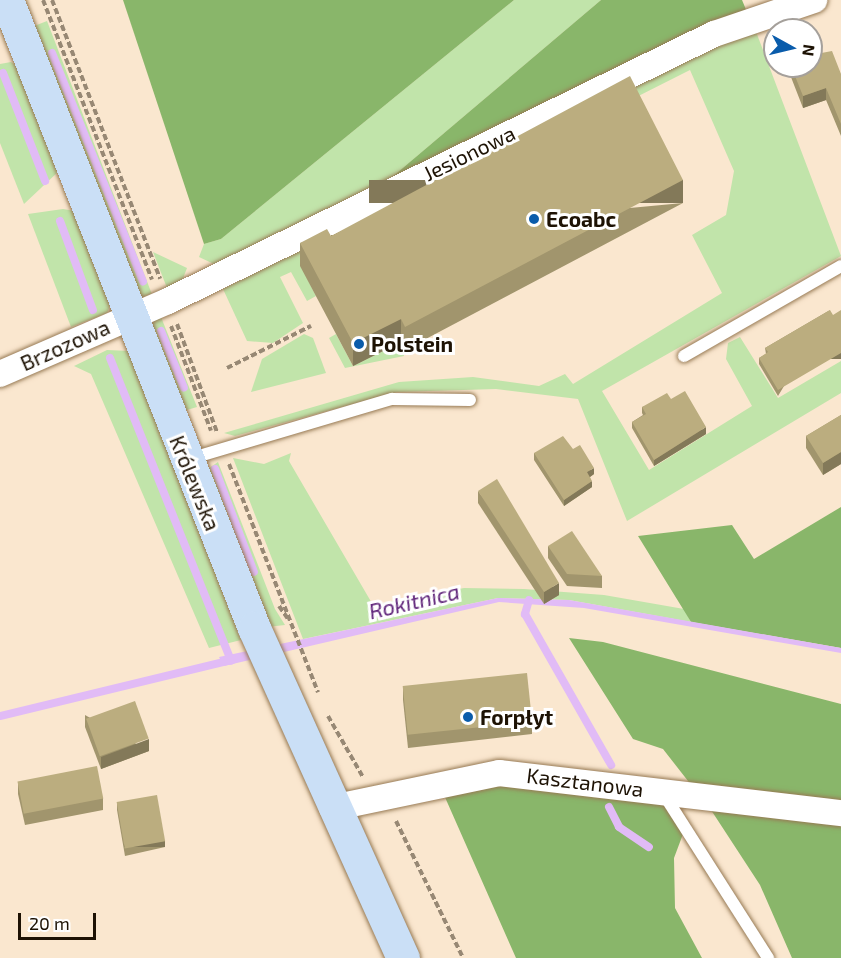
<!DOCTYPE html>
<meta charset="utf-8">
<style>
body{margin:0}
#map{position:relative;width:841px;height:958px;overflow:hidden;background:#fae7cf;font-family:"Exo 2",sans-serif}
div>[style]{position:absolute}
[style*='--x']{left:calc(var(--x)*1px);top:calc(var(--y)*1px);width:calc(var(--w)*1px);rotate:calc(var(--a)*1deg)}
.green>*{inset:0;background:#c1e4aa;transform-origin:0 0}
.forest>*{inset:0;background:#89b66a}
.water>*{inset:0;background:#e1bbf6}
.stream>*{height:8px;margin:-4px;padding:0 4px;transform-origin:4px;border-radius:4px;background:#e1bbf6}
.path>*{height:4px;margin-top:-2px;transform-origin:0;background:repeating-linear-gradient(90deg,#978874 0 6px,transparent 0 9px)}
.roads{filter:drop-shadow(0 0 2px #977a54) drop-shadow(0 0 2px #977a54)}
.lane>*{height:12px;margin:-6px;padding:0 6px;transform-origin:6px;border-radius:6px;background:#fff}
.street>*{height:26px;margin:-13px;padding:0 13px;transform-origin:13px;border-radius:13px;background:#fff}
.secondary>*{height:33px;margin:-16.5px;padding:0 16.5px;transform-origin:16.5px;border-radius:16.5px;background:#cadff6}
.wall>*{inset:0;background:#a1956d}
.shaded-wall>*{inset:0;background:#837959;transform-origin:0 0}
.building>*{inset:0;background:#bbad7f;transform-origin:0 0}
.dots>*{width:16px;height:16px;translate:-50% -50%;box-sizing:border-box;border:3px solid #fff;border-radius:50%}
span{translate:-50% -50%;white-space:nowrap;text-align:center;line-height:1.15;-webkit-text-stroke:6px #fff;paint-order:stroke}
.street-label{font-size:21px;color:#1d1204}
.poi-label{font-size:21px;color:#1d1204;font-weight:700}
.left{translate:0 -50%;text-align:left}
.water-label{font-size:22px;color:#61267b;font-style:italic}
.north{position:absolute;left:763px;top:18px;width:60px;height:60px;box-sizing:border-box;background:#fff;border:2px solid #a5a09b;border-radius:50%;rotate:98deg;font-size:16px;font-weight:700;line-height:24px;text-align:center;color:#1d1204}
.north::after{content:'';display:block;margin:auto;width:21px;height:27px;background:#0a5cab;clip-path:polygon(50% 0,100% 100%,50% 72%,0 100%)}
.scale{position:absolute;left:18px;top:913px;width:78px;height:27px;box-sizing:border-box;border:3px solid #1d1204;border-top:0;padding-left:8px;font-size:18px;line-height:21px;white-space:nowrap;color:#1d1204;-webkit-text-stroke:4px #fff;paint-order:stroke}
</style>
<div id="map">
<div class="green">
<div style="clip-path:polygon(514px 0,601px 0,391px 178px,216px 265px,199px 257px,204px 244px,221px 239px)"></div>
<div style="left:47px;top:21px;width:292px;height:13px;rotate:69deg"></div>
<div style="clip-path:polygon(755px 29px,841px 256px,602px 391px,649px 470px,752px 406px,726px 359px,728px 343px,740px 337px,778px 398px,841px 361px,841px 393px,627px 521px,578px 399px,496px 389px,397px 392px,235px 436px,224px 433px,399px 382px,473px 377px,539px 386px,565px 374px,573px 384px,722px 293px,692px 235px,726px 215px,734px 171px,690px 70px,301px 266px,316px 296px,307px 301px,291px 272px,280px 277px,303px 323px,273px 343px,247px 341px,223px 289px,716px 44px)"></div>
<div style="clip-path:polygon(11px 62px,20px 68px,59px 171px,24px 204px,0 143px,0 64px)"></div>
<div style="clip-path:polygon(63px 209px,75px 211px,111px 303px,107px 313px,71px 327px,28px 214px)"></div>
<div style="clip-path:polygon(153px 252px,187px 268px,182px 281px,167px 288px)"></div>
<div style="clip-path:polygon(159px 312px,197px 407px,180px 412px,149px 331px)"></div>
<div style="clip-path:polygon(304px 334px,313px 338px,326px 373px,251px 392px,262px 359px)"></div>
<div style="clip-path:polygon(336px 334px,353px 366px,401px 342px,404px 356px,345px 368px,329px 338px)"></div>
<div style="clip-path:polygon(107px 350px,130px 351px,241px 640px,209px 648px,91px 374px,74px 366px)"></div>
<div style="clip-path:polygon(291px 453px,289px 461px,373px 605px,464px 588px,524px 589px,604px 595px,684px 609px,691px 622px,569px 600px,498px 598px,303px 639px,233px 458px,264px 464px)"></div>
<div style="clip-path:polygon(218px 462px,275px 609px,285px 625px,267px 627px,205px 471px)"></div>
</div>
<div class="forest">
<div style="clip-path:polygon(123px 0,514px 0,221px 239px,204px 244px)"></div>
<div style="clip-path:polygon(601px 0,742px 0,747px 12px,391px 178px)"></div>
<div style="clip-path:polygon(841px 507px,841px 648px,691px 622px,638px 536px,732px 525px,754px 559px)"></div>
<div style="clip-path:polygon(569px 638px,603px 642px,841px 704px,841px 958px,792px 958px,760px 885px,713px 813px,663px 749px,633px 739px)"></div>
<div style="clip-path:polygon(494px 783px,674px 805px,683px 834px,674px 858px,675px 908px,702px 958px,516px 958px,444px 795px)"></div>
</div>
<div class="water">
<div style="clip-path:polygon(498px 598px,569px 600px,841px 648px,841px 653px,584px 608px,499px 602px,224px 666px,219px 657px)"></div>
</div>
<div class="stream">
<div style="--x:52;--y:53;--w:246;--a:68.3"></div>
<div style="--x:3;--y:73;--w:116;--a:68.7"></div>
<div style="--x:60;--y:221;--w:95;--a:69.7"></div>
<div style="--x:161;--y:331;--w:61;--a:68"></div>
<div style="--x:110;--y:358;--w:326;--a:68.2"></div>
<div style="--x:215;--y:469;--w:110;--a:69.3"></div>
<div style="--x:529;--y:600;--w:15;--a:106"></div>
<div style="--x:525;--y:614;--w:174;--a:60.3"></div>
<div style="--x:0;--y:716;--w:239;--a:-13.6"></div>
<div style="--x:609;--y:807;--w:22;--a:63"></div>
<div style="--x:619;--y:827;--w:36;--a:34"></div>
</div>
<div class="path">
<div style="--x:43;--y:0;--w:300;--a:68.7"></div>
<div style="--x:52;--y:0;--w:299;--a:68.8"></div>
<div style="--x:177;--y:324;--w:115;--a:69.7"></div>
<div style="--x:171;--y:326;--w:112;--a:69.1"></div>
<div style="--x:227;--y:368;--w:94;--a:-26.6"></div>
<div style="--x:229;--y:464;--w:245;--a:68.7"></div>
<div style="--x:279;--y:606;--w:16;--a:55"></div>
<div style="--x:328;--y:716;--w:70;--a:60.2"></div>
<div style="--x:396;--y:821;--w:153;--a:63.9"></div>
</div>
<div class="roads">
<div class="lane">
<div style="--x:684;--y:356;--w:181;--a:-29.8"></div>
<div style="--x:189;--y:459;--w:212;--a:-16.5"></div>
<div style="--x:392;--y:399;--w:78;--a:0.7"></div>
<div style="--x:663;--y:793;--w:196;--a:57.5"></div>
</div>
<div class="street">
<div style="--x:0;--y:374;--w:183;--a:-23.5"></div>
<div style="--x:168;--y:301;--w:608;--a:-26.06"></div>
<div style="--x:714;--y:34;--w:106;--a:-18.8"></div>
<div style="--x:332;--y:808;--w:171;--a:-11.8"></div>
<div style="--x:499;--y:773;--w:344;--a:6.7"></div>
</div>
<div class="secondary">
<div style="--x:7;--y:0;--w:675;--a:68.53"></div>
<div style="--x:254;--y:628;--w:362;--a:65.7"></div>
</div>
</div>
<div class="wall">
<div style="clip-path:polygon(789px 66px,811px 66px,841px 74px,841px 136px,826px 100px,803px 108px,789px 72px)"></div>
<div style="clip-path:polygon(683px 203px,405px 350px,401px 342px,353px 366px,300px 266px,300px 243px,331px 236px)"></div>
<div style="clip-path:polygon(830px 310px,778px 396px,759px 364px,759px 358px,766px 354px,765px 348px)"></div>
<div style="clip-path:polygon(671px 399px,706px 434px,654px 466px,632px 428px,632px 422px,643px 415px,642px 413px,642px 407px)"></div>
<div style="clip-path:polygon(841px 415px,841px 464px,823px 475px,806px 448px,806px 436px)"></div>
<div style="clip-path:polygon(573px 449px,594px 474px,590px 477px,592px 487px,564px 506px,534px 460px,534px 453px)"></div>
<div style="clip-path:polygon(478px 491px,559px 595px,544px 604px,478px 503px)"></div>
<div style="clip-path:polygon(548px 546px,602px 576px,602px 588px,567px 586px,548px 558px)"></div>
<div style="clip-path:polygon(403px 688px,532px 722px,532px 734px,408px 748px,403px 700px)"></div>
<div style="clip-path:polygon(85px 715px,149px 751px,101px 769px,85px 727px)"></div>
<div style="clip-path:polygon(18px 782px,103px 798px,103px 810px,25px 825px,18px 794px)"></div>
<div style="clip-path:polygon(117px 803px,165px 847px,125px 856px,117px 810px)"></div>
</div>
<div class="shaded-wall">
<div style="clip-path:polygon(826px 88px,826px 100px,803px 108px,803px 96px)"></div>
<div style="left:683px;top:180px;width:23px;height:314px;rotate:90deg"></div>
<div style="clip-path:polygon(401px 319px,401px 342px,353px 366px,353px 343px)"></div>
<div style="left:841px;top:353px;width:6px;height:73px;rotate:90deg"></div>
<div style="clip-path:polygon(706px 427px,706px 434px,654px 466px,654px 460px)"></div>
<div style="clip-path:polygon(841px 452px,841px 464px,823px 475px,823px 463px)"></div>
<div style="clip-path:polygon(594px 468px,594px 474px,587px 479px,587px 472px)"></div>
<div style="clip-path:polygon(592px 481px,592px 487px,564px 506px,564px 500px)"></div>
<div style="clip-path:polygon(559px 583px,559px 595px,544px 604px,544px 592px)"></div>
<div style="clip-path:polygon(149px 739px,149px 751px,101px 769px,101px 757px)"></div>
<div style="left:165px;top:841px;width:6px;height:41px;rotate:90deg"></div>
</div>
<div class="building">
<div style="clip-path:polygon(832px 51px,841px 74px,841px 124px,826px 88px,803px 96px,791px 66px,811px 66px,811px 55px)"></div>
<div style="clip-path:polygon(630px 76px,683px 180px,405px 327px,401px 319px,353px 343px,300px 243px,327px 229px,331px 236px)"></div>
<div style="clip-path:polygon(830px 310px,833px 315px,841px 310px,841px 353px,778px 390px,759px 358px,768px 352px,765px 348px)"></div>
<div style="clip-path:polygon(685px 391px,706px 427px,654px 460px,632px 422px,646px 414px,642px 407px,667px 393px,671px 399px)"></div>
<div style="clip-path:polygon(841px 415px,841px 452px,823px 463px,806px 436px)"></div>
<div style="clip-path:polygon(563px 436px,573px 449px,580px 445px,594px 468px,587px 472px,592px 481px,564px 500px,534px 453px)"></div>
<div style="clip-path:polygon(497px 479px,559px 583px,544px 592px,478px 491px)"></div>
<div style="clip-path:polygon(572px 531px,602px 576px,567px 574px,548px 546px)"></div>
<div style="left:527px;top:673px;width:49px;height:125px;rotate:84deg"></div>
<div style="left:135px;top:701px;width:40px;height:52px;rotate:70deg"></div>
<div style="left:97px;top:766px;width:33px;height:81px;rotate:79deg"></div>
<div style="left:157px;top:795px;width:47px;height:41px;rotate:80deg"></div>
</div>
<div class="dots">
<div style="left:534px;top:219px;background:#0a5cab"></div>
<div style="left:359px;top:344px;background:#0a5cab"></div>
<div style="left:468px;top:717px;background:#0a5cab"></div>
</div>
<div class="street-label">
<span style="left:469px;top:153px;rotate:-26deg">Jesionowa</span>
<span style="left:65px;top:345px;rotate:-24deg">Brzozowa</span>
<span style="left:195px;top:483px;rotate:68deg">Królewska</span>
<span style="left:585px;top:782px;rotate:7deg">Kasztanowa</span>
</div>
<div class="poi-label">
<span class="left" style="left:546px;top:219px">Ecoabc</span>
<span class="left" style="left:371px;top:344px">Polstein</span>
<span class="left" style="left:480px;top:717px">Forpłyt</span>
</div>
<div class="water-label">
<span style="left:414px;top:601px;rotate:-13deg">Rokitnica</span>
</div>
<div class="north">N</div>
<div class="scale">20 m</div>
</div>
